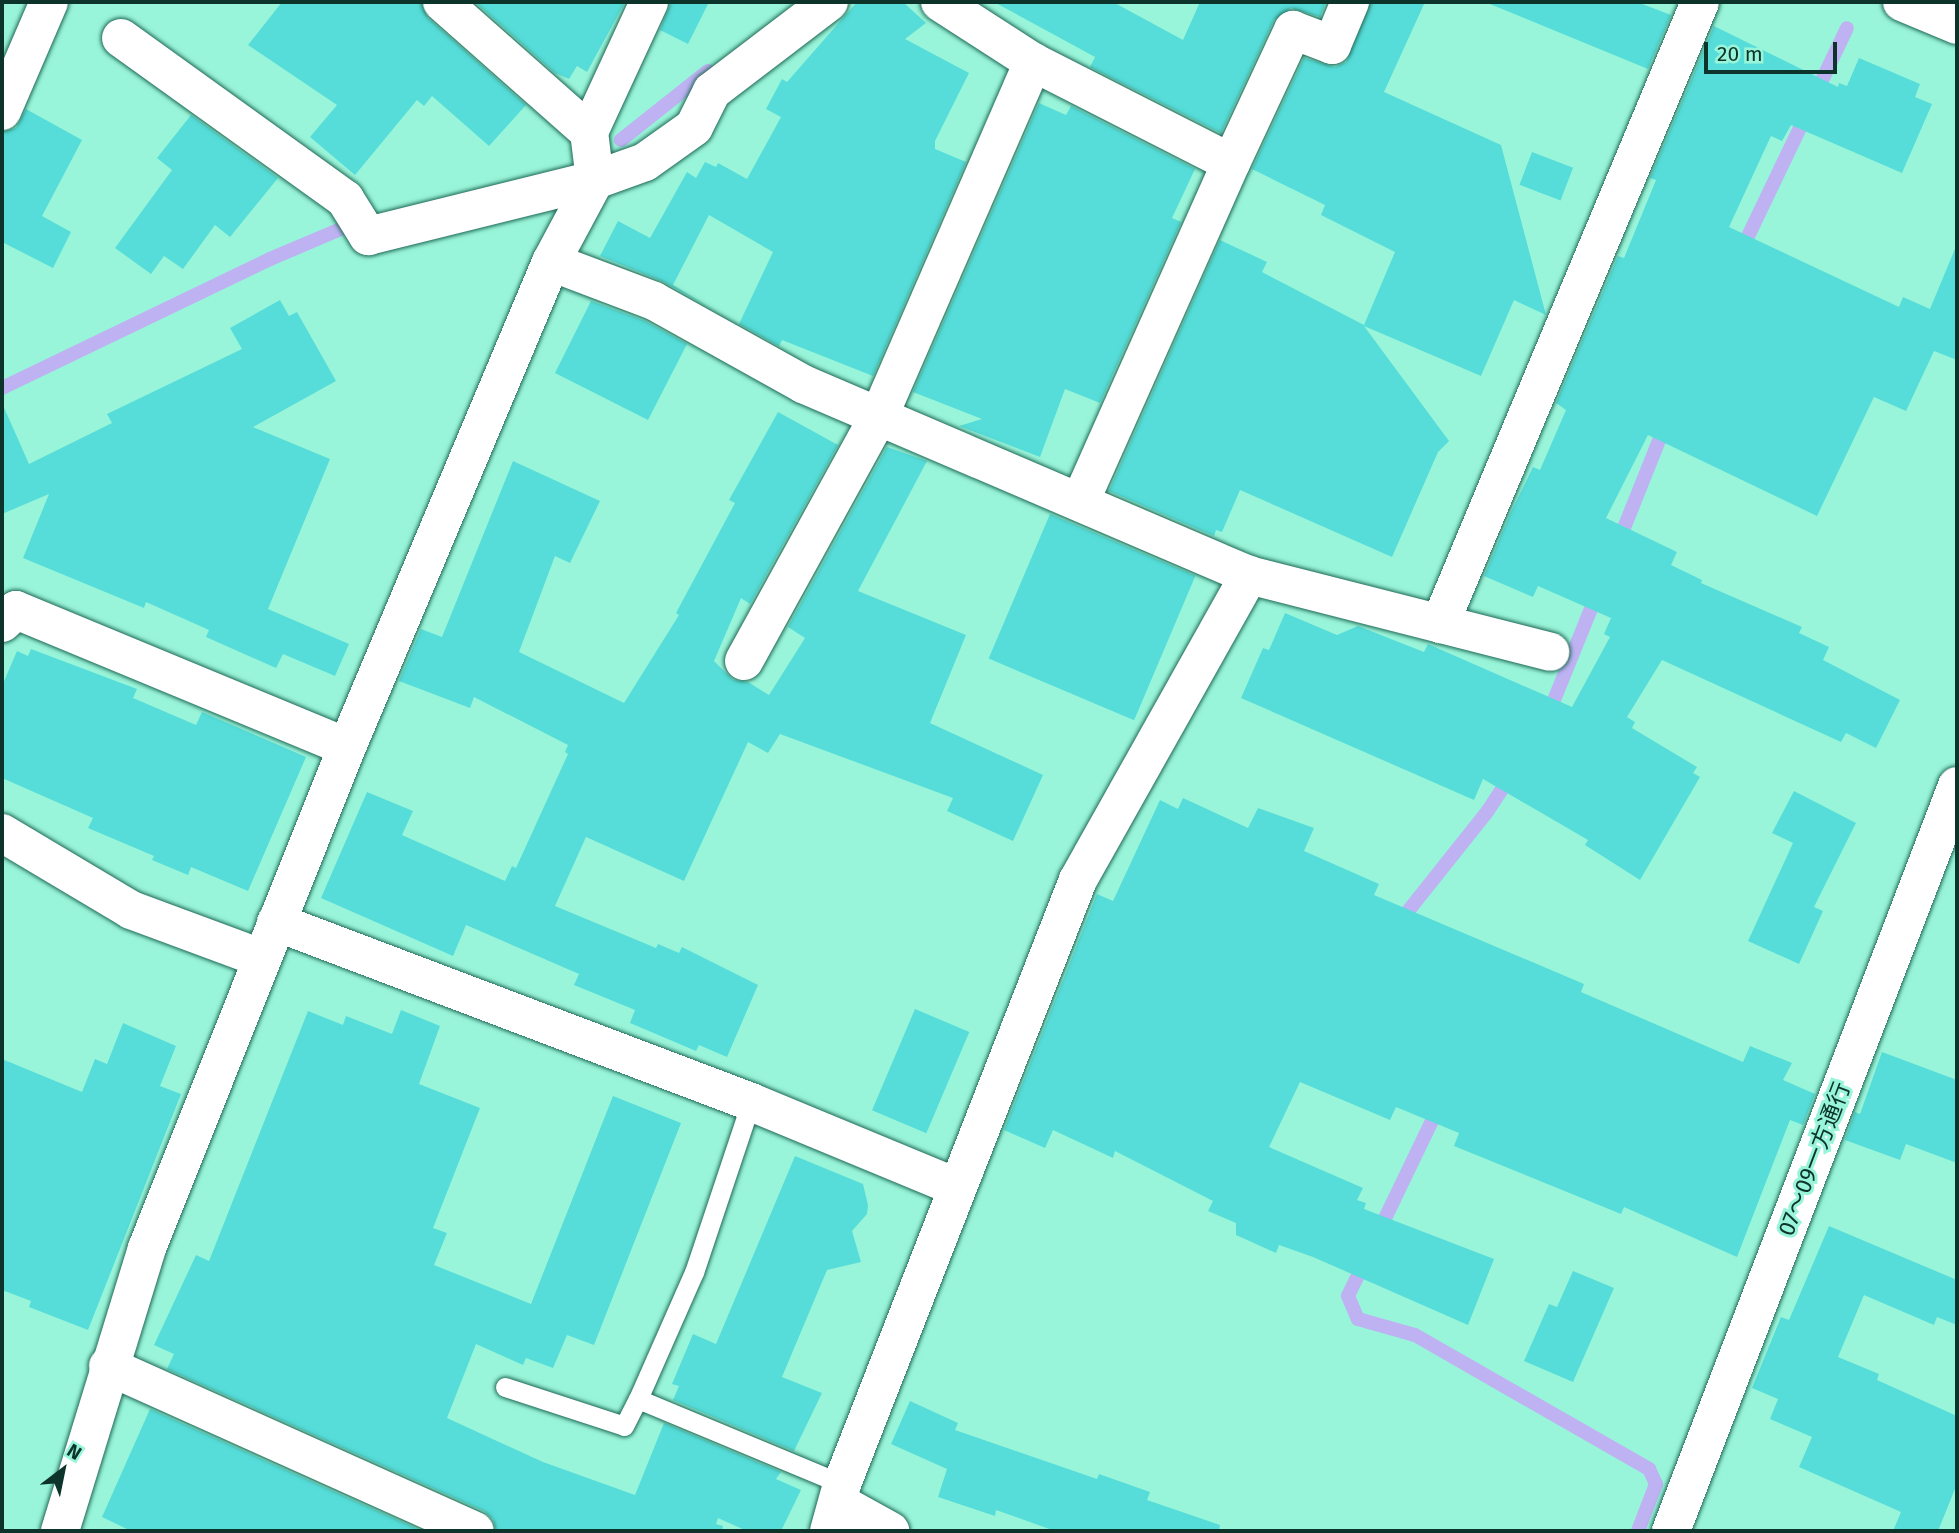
<!DOCTYPE html>
<meta charset="utf-8">
<style>
body{margin:0}
#map{position:relative;width:1959px;height:1533px;overflow:hidden;background:#99f5d9;font-family:"Fira Sans","Noto Sans JP",sans-serif}
div>[style]{position:absolute}
[style*='--x']{left:calc(var(--x)*1px);top:calc(var(--y)*1px);width:calc(var(--w)*1px);rotate:calc(var(--a)*1deg)}
.stream>*{height:14px;margin:-7px;padding:0 7px;transform-origin:7px;border-radius:7px;background:#beb2f3}
.building>*{inset:0;background:#57ddd9;transform-origin:0 0}
.roads{filter:drop-shadow(0 0 2px #1f6856) drop-shadow(0 0 2px #1f6856)}
.service>*{height:19px;margin:-9.5px;padding:0 9.5px;transform-origin:9.5px;border-radius:9.5px;background:#fff}
.minor>*{height:38px;margin:-19px;padding:0 19px;transform-origin:19px;border-radius:19px;background:#fff}
.tertiary>*{height:38px;margin:-19px;padding:0 19px;transform-origin:19px;border-radius:19px;background:#fff}
span{translate:-50% -50%;white-space:nowrap;text-align:center;line-height:1.15;-webkit-text-stroke:6px #99f5d9;paint-order:stroke}
.street-label{font-size:23px;color:#0c342a}
.frame{position:absolute;inset:0;border:4px solid #0c342a;pointer-events:none}
.north{position:absolute;left:28px;top:1435px;width:70px;height:70px;-webkit-text-stroke:5px #99f5d9;paint-order:stroke;rotate:32deg;font-size:19px;font-weight:700;line-height:28px;text-align:center;color:#0c342a}
.north::after{content:'';display:block;margin:auto;width:24px;height:32px;background:#0c342a;clip-path:polygon(50% 0,100% 100%,50% 72%,0 100%)}
.scale{position:absolute;left:1704px;top:42px;width:133px;height:32px;box-sizing:border-box;border:4px solid #0c342a;border-top:0;padding-left:9px;font-size:21px;line-height:24px;white-space:nowrap;color:#0c342a;-webkit-text-stroke:5px #99f5d9;paint-order:stroke}
</style>
<div id="map">
<div class="stream">
<div style="--x:1815;--y:95;--w:74;--a:-64.5"></div>
<div style="--x:621;--y:140;--w:111;--a:-38.4"></div>
<div style="--x:1740;--y:253;--w:155;--a:-64.4"></div>
<div style="--x:2;--y:388;--w:297;--a:-25.7"></div>
<div style="--x:270;--y:259;--w:79;--a:-23"></div>
<div style="--x:1618;--y:543;--w:129;--a:-68.2"></div>
<div style="--x:1548;--y:715;--w:134;--a:-68"></div>
<div style="--x:1397;--y:925;--w:144;--a:-51.5"></div>
<div style="--x:1487;--y:812;--w:45;--a:-56.7"></div>
<div style="--x:1378;--y:1233;--w:141;--a:-64.3"></div>
<div style="--x:1365;--y:1261;--w:39;--a:116"></div>
<div style="--x:1348;--y:1296;--w:25;--a:67"></div>
<div style="--x:1358;--y:1319;--w:59;--a:15.7"></div>
<div style="--x:1415;--y:1335;--w:270;--a:29.8"></div>
<div style="--x:1649;--y:1469;--w:17;--a:65"></div>
<div style="--x:1656;--y:1484;--w:50;--a:111"></div>
</div>
<div class="building">
<div style="clip-path:polygon(282px 2px,421px 2px,428px 18px,526px 105px,489px 146px,432px 96px,424px 106px,417px 100px,355px 175px,310px 137px,337px 105px,248px 45px)"></div>
<div style="clip-path:polygon(475px 2px,625px 2px,587px 72px,577px 66px,569px 79px,555px 73px)"></div>
<div style="clip-path:polygon(671px 2px,709px 2px,688px 44px,660px 30px)"></div>
<div style="clip-path:polygon(857px 2px,903px 2px,926px 23px,905px 39px,969px 73px,935px 141px,935px 149px,966px 162px,873px 376px,782px 340px,779px 346px,739px 324px,773px 252px,709px 215px,673px 285px,706px 305px,662px 281px,600px 256px,618px 221px,650px 238px,687px 172px,696px 178px,705px 162px,716px 167px,718px 163px,747px 179px,781px 117px,766px 109px,782px 79px,787px 82px)"></div>
<div style="clip-path:polygon(994px 2px,1113px 2px,1183px 40px,1200px 2px,1326px 2px,1320px 17px,1291px 8px,1274px 20px,1221px 133px,1090px 67px,1095px 57px)"></div>
<div style="clip-path:polygon(1371px 2px,1425px 2px,1384px 92px,1501px 145px,1546px 315px,1514px 300px,1481px 376px,1364px 326px,1449px 441px,1438px 452px,1392px 557px,1240px 490px,1222px 532px,1216px 530px,1214px 536px,1109px 491px,1220px 240px,1267px 262px,1262px 272px,1364px 325px,1395px 252px,1321px 215px,1325px 205px,1252px 169px,1304px 58px,1335px 67px,1346px 62px)"></div>
<div style="clip-path:polygon(1485px 2px,1637px 2px,1671px 15px,1648px 69px)"></div>
<div style="clip-path:polygon(1714px 26px,1838px 87px,1839px 83px,1847px 86px,1859px 58px,1920px 84px,1915px 97px,1932px 104px,1902px 173px,1791px 125px,1782px 141px,1771px 136px,1729px 227px,1899px 307px,1903px 297px,1930px 309px,1957px 244px,1957px 360px,1934px 351px,1906px 411px,1874px 397px,1817px 516px,1648px 435px,1606px 518px,1677px 552px,1671px 565px,1702px 580px,1701px 583px,1802px 627px,1799px 633px,1829px 647px,1823px 660px,1900px 700px,1876px 748px,1846px 733px,1841px 742px,1662px 660px,1627px 717px,1635px 722px,1632px 728px,1697px 767px,1693px 773px,1700px 777px,1640px 880px,1585px 845px,1588px 840px,1483px 779px,1474px 800px,1241px 698px,1263px 648px,1269px 650px,1285px 613px,1337px 635px,1358px 626px,1424px 652px,1428px 644px,1572px 707px,1610px 637px,1604px 634px,1611px 618px,1538px 586px,1533px 597px,1484px 576px,1511px 512px,1533px 467px,1540px 470px,1566px 410px,1556px 403px,1618px 256px,1624px 258px,1656px 180px,1650px 178px)"></div>
<div style="clip-path:polygon(1039px 103px,1066px 115px,1071px 106px,1195px 169px,1172px 218px,1181px 222px,1100px 403px,1065px 389px,1040px 457px,959px 426px,982px 419px,913px 392px)"></div>
<div style="clip-path:polygon(26px 109px,82px 140px,42px 216px,71px 232px,53px 268px,2px 242px,2px 132px,16px 128px)"></div>
<div style="clip-path:polygon(191px 115px,278px 178px,230px 237px,215px 225px,183px 269px,164px 256px,151px 274px,115px 248px,172px 170px,157px 158px)"></div>
<div style="left:1532px;top:152px;width:44px;height:35px;rotate:21deg"></div>
<div style="clip-path:polygon(280px 300px,289px 316px,297px 312px,336px 381px,253px 427px,330px 459px,268px 609px,349px 644px,335px 676px,283px 654px,276px 668px,206px 637px,209px 630px,146px 602px,144px 608px,23px 558px,49px 494px,2px 514px,2px 403px,29px 464px,112px 423px,107px 414px,242px 349px,230px 328px)"></div>
<div style="clip-path:polygon(591px 301px,645px 321px,687px 344px,648px 420px,555px 373px)"></div>
<div style="clip-path:polygon(778px 412px,838px 445px,750px 604px,741px 598px,714px 661px,733px 680px,748px 682px,769px 695px,805px 638px,788px 627px,887px 447px,927px 461px,858px 591px,966px 635px,930px 723px,1043px 775px,1013px 841px,947px 811px,953px 798px,780px 734px,768px 753px,748px 742px,684px 881px,586px 837px,555px 906px,656px 948px,658px 944px,679px 953px,682px 947px,758px 985px,727px 1057px,699px 1045px,696px 1051px,630px 1023px,635px 1010px,574px 985px,579px 974px,466px 925px,453px 956px,321px 898px,367px 792px,413px 811px,402px 835px,505px 881px,512px 866px,516px 868px,568px 754px,565px 752px,568px 745px,474px 697px,470px 708px,399px 681px,421px 629px,442px 637px,513px 461px,600px 501px,570px 563px,555px 556px,519px 652px,624px 703px,679px 615px,676px 613px,735px 503px,729px 500px)"></div>
<div style="left:1050px;top:514px;width:158px;height:157px;rotate:23deg"></div>
<div style="clip-path:polygon(31px 649px,137px 689px,133px 698px,196px 725px,202px 712px,306px 757px,248px 891px,191px 867px,188px 875px,152px 860px,154px 856px,88px 828px,93px 818px,2px 778px,2px 686px,17px 651px,28px 656px)"></div>
<div style="clip-path:polygon(1794px 791px,1856px 823px,1814px 907px,1823px 911px,1799px 964px,1748px 941px,1793px 843px,1772px 833px)"></div>
<div style="clip-path:polygon(1183px 798px,1248px 828px,1258px 808px,1314px 828px,1304px 851px,1379px 884px,1374px 895px,1584px 984px,1581px 992px,1743px 1062px,1750px 1046px,1792px 1063px,1783px 1080px,1815px 1094px,1803px 1125px,1790px 1120px,1737px 1257px,1624px 1207px,1621px 1214px,1454px 1146px,1459px 1133px,1396px 1107px,1390px 1120px,1300px 1082px,1269px 1147px,1363px 1188px,1357px 1200px,1366px 1203px,1364px 1209px,1494px 1259px,1468px 1325px,1313px 1257px,1279px 1245px,1276px 1253px,1236px 1235px,1236px 1223px,1208px 1211px,1213px 1201px,1115px 1151px,1113px 1158px,1053px 1130px,1045px 1148px,1004px 1130px,1097px 894px,1113px 901px,1160px 800px,1178px 809px)"></div>
<div style="left:915px;top:1009px;width:59px;height:110px;rotate:23deg"></div>
<div style="clip-path:polygon(401px 1010px,440px 1026px,419px 1084px,480px 1108px,433px 1228px,447px 1233px,434px 1265px,531px 1304px,613px 1096px,681px 1123px,594px 1345px,567px 1335px,553px 1368px,526px 1358px,523px 1365px,476px 1344px,447px 1418px,543px 1462px,635px 1495px,664px 1423px,781px 1472px,776px 1479px,801px 1490px,781px 1531px,747px 1531px,718px 1518px,716px 1524px,723px 1526px,722px 1531px,496px 1531px,493px 1519px,484px 1511px,167px 1369px,174px 1354px,154px 1345px,196px 1255px,209px 1261px,308px 1011px,343px 1025px,346px 1016px,392px 1034px)"></div>
<div style="clip-path:polygon(123px 1023px,176px 1046px,160px 1086px,181px 1094px,88px 1330px,29px 1307px,31px 1301px,2px 1290px,2px 1059px,82px 1092px,95px 1059px,107px 1064px)"></div>
<div style="clip-path:polygon(1882px 1052px,1957px 1080px,1957px 1163px,1906px 1144px,1900px 1160px,1845px 1140px,1855px 1112px,1860px 1114px)"></div>
<div style="clip-path:polygon(795px 1156px,863px 1184px,868px 1205px,867px 1214px,852px 1231px,861px 1262px,827px 1270px,782px 1377px,822px 1393px,794px 1451px,673px 1400px,679px 1386px,672px 1384px,693px 1334px,716px 1344px)"></div>
<div style="clip-path:polygon(1829px 1226px,1957px 1280px,1957px 1325px,1937px 1317px,1934px 1325px,1864px 1295px,1838px 1357px,1879px 1374px,1877px 1380px,1957px 1416px,1957px 1484px,1938px 1531px,1893px 1531px,1901px 1512px,1799px 1467px,1812px 1437px,1770px 1419px,1778px 1399px,1752px 1388px,1781px 1317px,1789px 1320px)"></div>
<div style="clip-path:polygon(1573px 1271px,1614px 1288px,1573px 1382px,1524px 1361px,1549px 1304px,1557px 1307px)"></div>
<div style="clip-path:polygon(910px 1401px,958px 1423px,955px 1430px,1097px 1479px,1099px 1474px,1150px 1492px,1147px 1500px,1220px 1525px,1219px 1531px,1055px 1531px,996px 1510px,995px 1516px,938px 1497px,947px 1469px,891px 1444px)"></div>
<div style="clip-path:polygon(150px 1409px,422px 1531px,131px 1531px,102px 1517px)"></div>
</div>
<div class="roads">
<div class="service">
<div style="--x:751;--y:1102;--w:179;--a:108.5"></div>
<div style="--x:694;--y:1272;--w:139;--a:113.8"></div>
<div style="--x:638;--y:1399;--w:221;--a:22.6"></div>
<div style="--x:505;--y:1387;--w:125;--a:18.1"></div>
<div style="--x:624;--y:1426;--w:30;--a:-63"></div>
</div>
<div class="minor">
<div style="--x:442;--y:2;--w:196;--a:41.5"></div>
<div style="--x:940;--y:2;--w:111;--a:32.8"></div>
<div style="--x:1033;--y:62;--w:222;--a:27"></div>
<div style="--x:1231;--y:163;--w:147;--a:-65"></div>
<div style="--x:1293;--y:30;--w:42;--a:21"></div>
<div style="--x:1332;--y:45;--w:47;--a:-67.3"></div>
<div style="--x:121;--y:38;--w:276;--a:35.7"></div>
<div style="--x:345;--y:199;--w:44;--a:58.1"></div>
<div style="--x:368;--y:236;--w:234;--a:-13.9"></div>
<div style="--x:595;--y:180;--w:53;--a:-19.8"></div>
<div style="--x:645;--y:162;--w:60;--a:-35.5"></div>
<div style="--x:694;--y:127;--w:40;--a:-63.4"></div>
<div style="--x:712;--y:91;--w:147;--a:-37.3"></div>
<div style="--x:2;--y:111;--w:119;--a:-66.7"></div>
<div style="--x:551;--y:262;--w:110;--a:20.7"></div>
<div style="--x:654;--y:301;--w:171;--a:29.1"></div>
<div style="--x:803;--y:384;--w:485;--a:23.2"></div>
<div style="--x:1249;--y:575;--w:311;--a:14.3"></div>
<div style="--x:1080;--y:502;--w:371;--a:-66"></div>
<div style="--x:2;--y:623;--w:19;--a:-43"></div>
<div style="--x:16;--y:610;--w:358;--a:22.5"></div>
<div style="--x:1440;--y:624;--w:674;--a:-67.31"></div>
<div style="--x:744;--y:661;--w:282;--a:-61.2"></div>
<div style="--x:880;--y:414;--w:384;--a:-66.5"></div>
<div style="--x:2;--y:833;--w:150;--a:30.8"></div>
<div style="--x:131;--y:910;--w:139;--a:20.3"></div>
<div style="--x:276;--y:922;--w:508;--a:20.75"></div>
<div style="--x:751;--y:1102;--w:222;--a:22.5"></div>
<div style="--x:108;--y:1366;--w:402;--a:24.2"></div>
<div style="--x:838;--y:1502;--w:60;--a:29.1"></div>
<div style="--x:60;--y:1531;--w:296;--a:-72.9"></div>
<div style="--x:147;--y:1248;--w:539;--a:-68.24"></div>
<div style="--x:347;--y:747;--w:526;--a:-67.19"></div>
<div style="--x:551;--y:262;--w:93;--a:-61.8"></div>
<div style="--x:595;--y:180;--w:48;--a:-97.1"></div>
<div style="--x:589;--y:132;--w:143;--a:-65.2"></div>
<div style="--x:829;--y:1531;--w:49;--a:-74.5"></div>
<div style="--x:842;--y:1484;--w:648;--a:-68.66"></div>
<div style="--x:1078;--y:880;--w:350;--a:-60.7"></div>
<div style="--x:1671;--y:1531;--w:798;--a:-69"></div>
</div>
<div class="tertiary">
<div style="--x:1902;--y:2;--w:60;--a:22.7"></div>
</div>
</div>
<div class="street-label">
<span style="left:1814px;top:1159px;rotate:-69deg">07～09一方通行</span>
</div>
<div class="frame"></div>
<div class="north">N</div>
<div class="scale">20 m</div>
</div>
